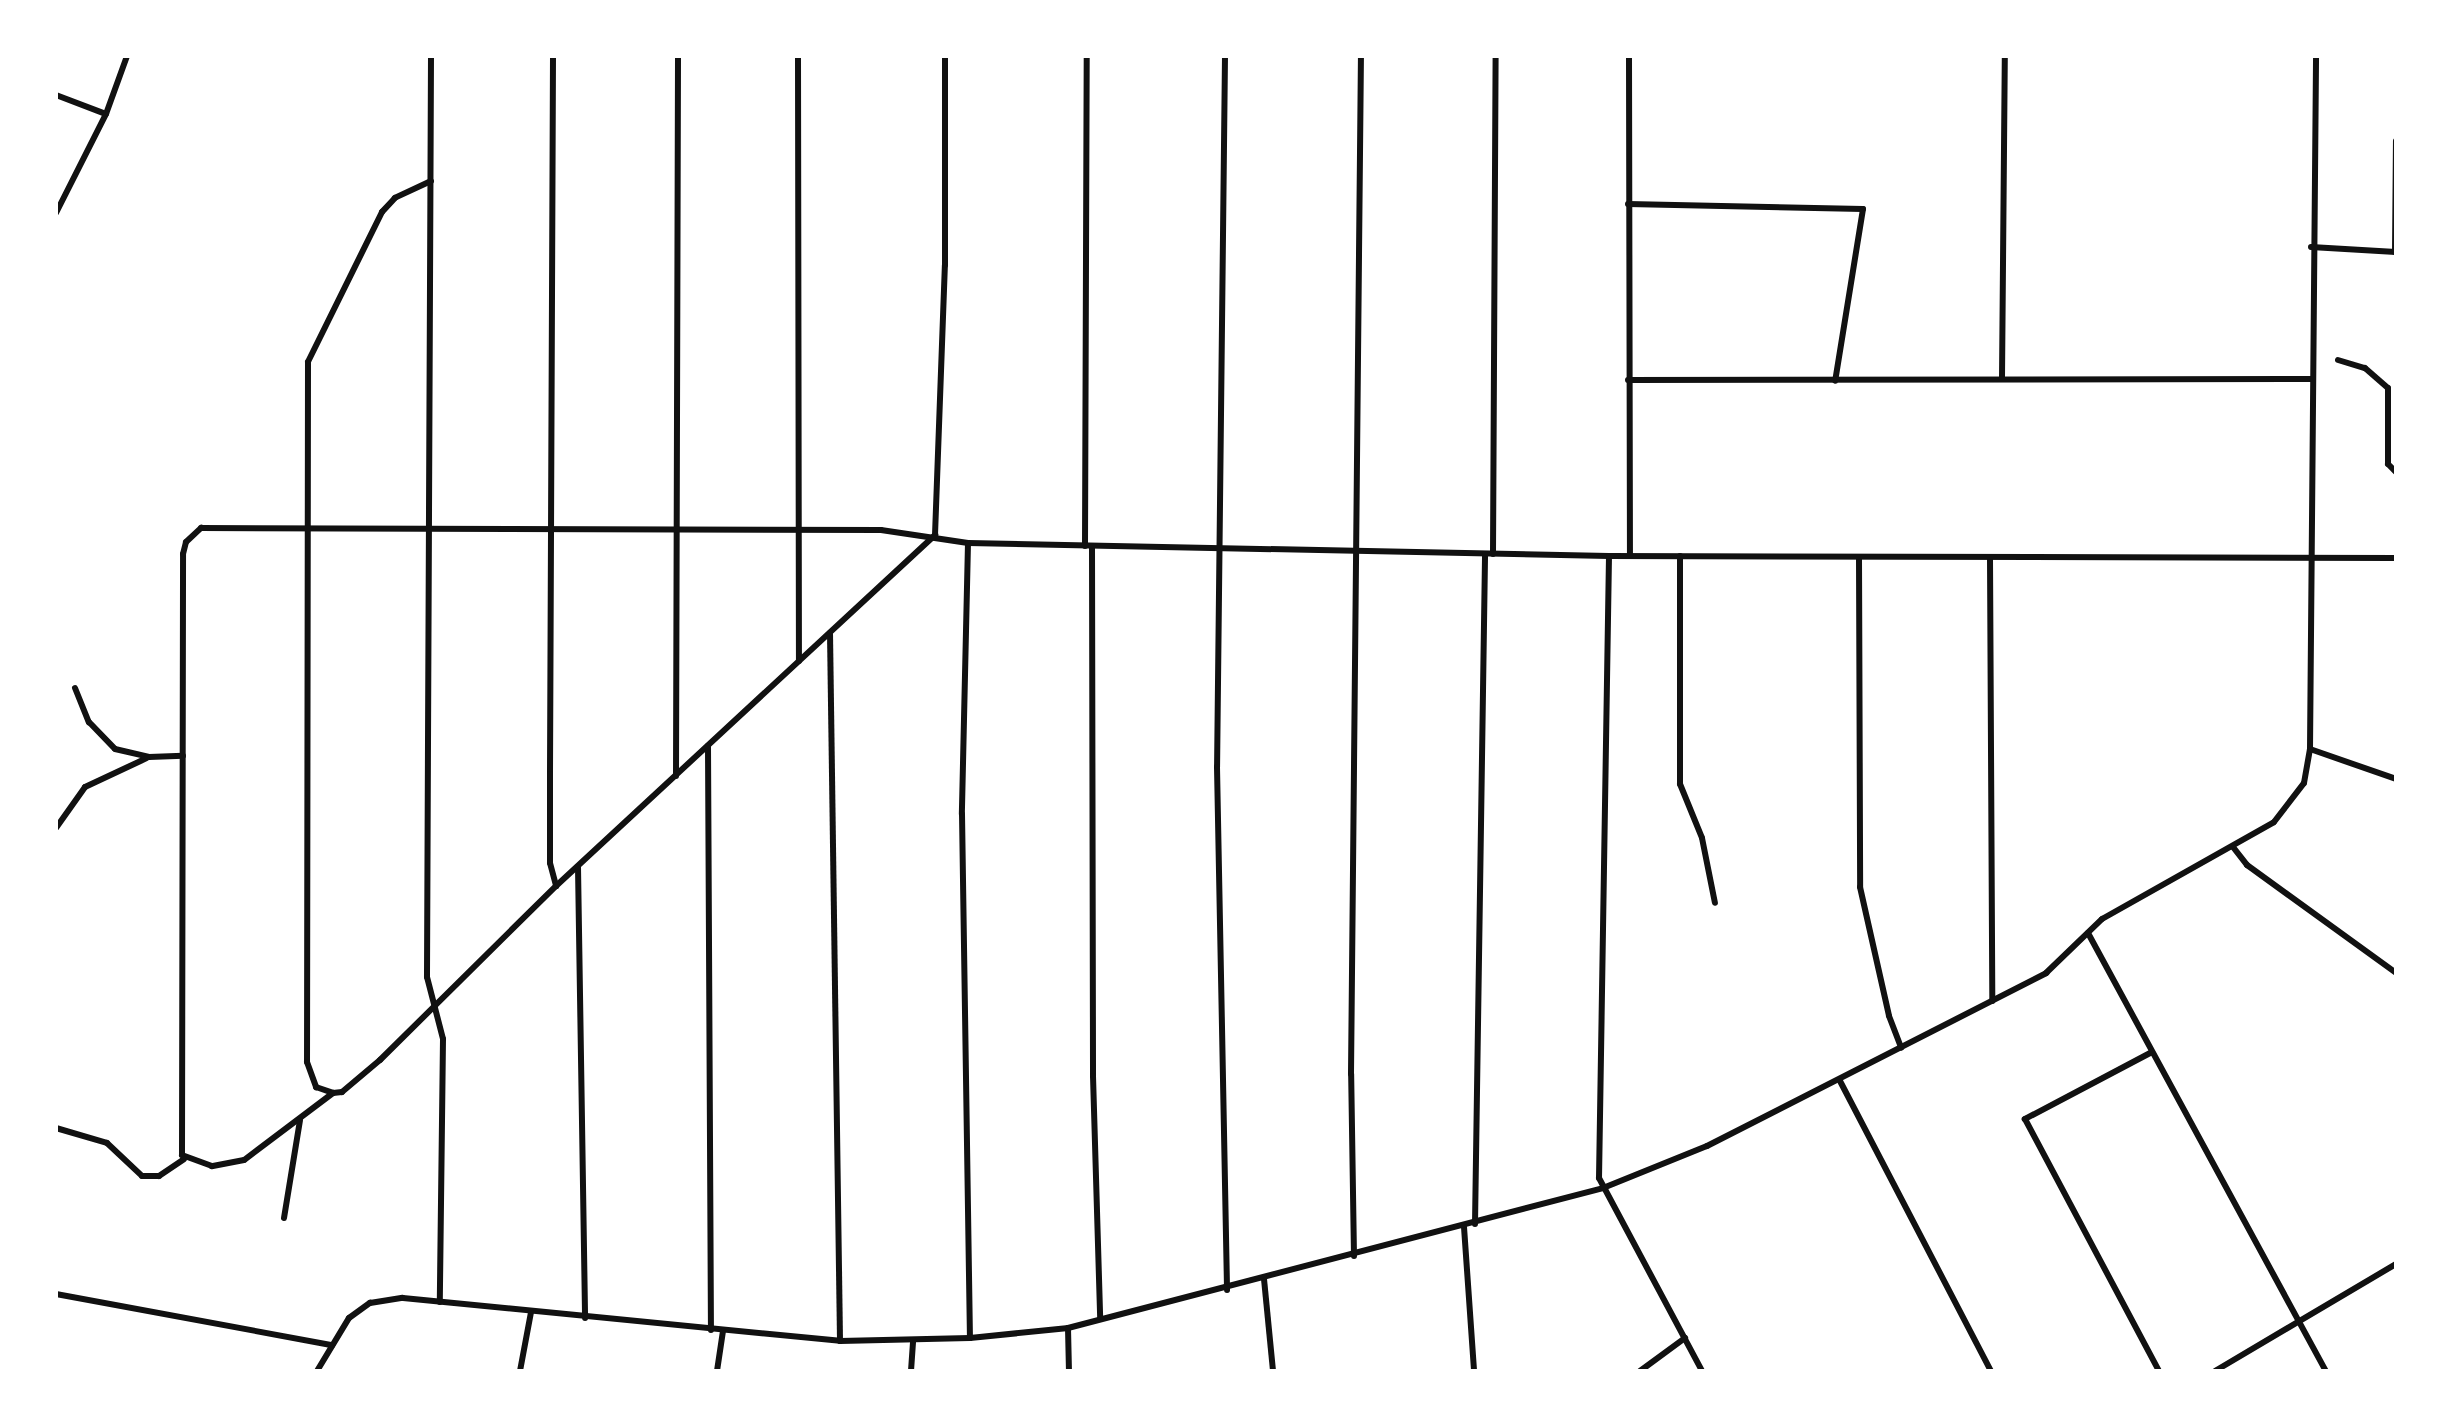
<!DOCTYPE html>
<style>
body{margin:0}
#map{position:relative;width:2452px;height:1427px;overflow:hidden;background:#fff;font-family:Spectral,serif}
div>[style]{position:absolute}
[style*='--x']{left:calc(var(--x)*1px);top:calc(var(--y)*1px);width:calc(var(--w)*1px);rotate:calc(var(--a)*1deg)}
.minor>*{height:6px;margin:-3px;padding:0 3px;transform-origin:3px;border-radius:3px;background:#111}
span{translate:-50% -50%;white-space:nowrap;text-align:center;line-height:1.15;-webkit-text-stroke:8px #fff;paint-order:stroke}
.frame{position:absolute;inset:0;border:58px solid #fff;pointer-events:none}
</style>
<div id="map">
<div class="minor">
<div style="--x:431;--y:56;--w:921;--a:90.25"></div>
<div style="--x:427;--y:977;--w:64;--a:75.5"></div>
<div style="--x:443;--y:1039;--w:263;--a:90.7"></div>
<div style="--x:553;--y:56;--w:718;--a:90.24"></div>
<div style="--x:550;--y:774;--w:89;--a:90"></div>
<div style="--x:550;--y:863;--w:24;--a:75"></div>
<div style="--x:798;--y:56;--w:605;--a:89.91"></div>
<div style="--x:1225;--y:56;--w:711;--a:90.64"></div>
<div style="--x:1217;--y:767;--w:523;--a:88.9"></div>
<div style="--x:1629;--y:56;--w:500;--a:89.89"></div>
<div style="--x:56;--y:95;--w:53;--a:20.8"></div>
<div style="--x:431;--y:181;--w:40;--a:155"></div>
<div style="--x:395;--y:198;--w:19;--a:133"></div>
<div style="--x:382;--y:212;--w:167;--a:116.3"></div>
<div style="--x:308;--y:362;--w:700;--a:90.08"></div>
<div style="--x:307;--y:1062;--w:27;--a:70"></div>
<div style="--x:316;--y:1087;--w:18;--a:19"></div>
<div style="--x:333;--y:1093;--w:9;--a:-6"></div>
<div style="--x:342;--y:1092;--w:50;--a:-40.1"></div>
<div style="--x:380;--y:1060;--w:247;--a:-44.7"></div>
<div style="--x:556;--y:886;--w:517;--a:-42.8"></div>
<div style="--x:935;--y:535;--w:270;--a:-87.9"></div>
<div style="--x:945;--y:265;--w:209;--a:-90"></div>
<div style="--x:1628;--y:204;--w:235;--a:1.2"></div>
<div style="--x:1863;--y:209;--w:174;--a:99.2"></div>
<div style="--x:56;--y:213;--w:111;--a:-63.2"></div>
<div style="--x:106;--y:114;--w:62;--a:-70.1"></div>
<div style="--x:2311;--y:247;--w:85;--a:3.4"></div>
<div style="--x:2395;--y:252;--w:111;--a:-89.5"></div>
<div style="--x:2338;--y:360;--w:28;--a:17"></div>
<div style="--x:2365;--y:368;--w:30;--a:41"></div>
<div style="--x:2388;--y:388;--w:76;--a:90"></div>
<div style="--x:2388;--y:464;--w:11;--a:45"></div>
<div style="--x:2002;--y:378;--w:322;--a:-89.5"></div>
<div style="--x:1628;--y:380;--w:685;--a:-0.08"></div>
<div style="--x:968;--y:543;--w:271;--a:91.3"></div>
<div style="--x:962;--y:814;--w:524;--a:89.13"></div>
<div style="--x:1085;--y:546;--w:490;--a:-89.8"></div>
<div style="--x:1092;--y:546;--w:530;--a:89.89"></div>
<div style="--x:1093;--y:1076;--w:243;--a:88.3"></div>
<div style="--x:1493;--y:554;--w:498;--a:-89.7"></div>
<div style="--x:1609;--y:556;--w:622;--a:90.92"></div>
<div style="--x:1599;--y:1178;--w:219;--a:61.9"></div>
<div style="--x:1680;--y:556;--w:228;--a:90"></div>
<div style="--x:1680;--y:784;--w:58;--a:67.8"></div>
<div style="--x:1702;--y:838;--w:66;--a:78.7"></div>
<div style="--x:1859;--y:557;--w:330;--a:89.8"></div>
<div style="--x:1860;--y:887;--w:132;--a:77.3"></div>
<div style="--x:1889;--y:1016;--w:34;--a:69"></div>
<div style="--x:1990;--y:558;--w:443;--a:89.7"></div>
<div style="--x:830;--y:633;--w:708;--a:89.19"></div>
<div style="--x:75;--y:688;--w:37;--a:68"></div>
<div style="--x:89;--y:722;--w:37;--a:46"></div>
<div style="--x:115;--y:749;--w:35;--a:13"></div>
<div style="--x:149;--y:757;--w:34;--a:-2"></div>
<div style="--x:708;--y:746;--w:584;--a:89.71"></div>
<div style="--x:2310;--y:749;--w:91;--a:19.2"></div>
<div style="--x:676;--y:776;--w:720;--a:-89.84"></div>
<div style="--x:56;--y:828;--w:50;--a:-54.7"></div>
<div style="--x:85;--y:787;--w:68;--a:-25.1"></div>
<div style="--x:2233;--y:847;--w:23;--a:52"></div>
<div style="--x:2247;--y:865;--w:184;--a:35.9"></div>
<div style="--x:578;--y:867;--w:451;--a:89.1"></div>
<div style="--x:2088;--y:933;--w:498;--a:61.5"></div>
<div style="--x:2152;--y:1052;--w:144;--a:152.2"></div>
<div style="--x:2025;--y:1119;--w:285;--a:62"></div>
<div style="--x:1840;--y:1081;--w:327;--a:62.5"></div>
<div style="--x:333;--y:1093;--w:111;--a:143"></div>
<div style="--x:244;--y:1160;--w:33;--a:169"></div>
<div style="--x:212;--y:1166;--w:32;--a:-160"></div>
<div style="--x:182;--y:1155;--w:601;--a:-89.9"></div>
<div style="--x:183;--y:554;--w:12;--a:-76"></div>
<div style="--x:186;--y:542;--w:21;--a:-43"></div>
<div style="--x:201;--y:528;--w:680;--a:0.17"></div>
<div style="--x:881;--y:530;--w:88;--a:8.5"></div>
<div style="--x:968;--y:543;--w:641;--a:1.16"></div>
<div style="--x:1609;--y:556;--w:787;--a:0.15"></div>
<div style="--x:56;--y:1128;--w:53;--a:16.4"></div>
<div style="--x:107;--y:1143;--w:48;--a:43.3"></div>
<div style="--x:142;--y:1176;--w:17;--a:0"></div>
<div style="--x:159;--y:1176;--w:30;--a:-34"></div>
<div style="--x:284;--y:1218;--w:99;--a:-80.7"></div>
<div style="--x:1475;--y:1224;--w:670;--a:-89.14"></div>
<div style="--x:1464;--y:1227;--w:144;--a:86"></div>
<div style="--x:1354;--y:1256;--w:182;--a:-90.9"></div>
<div style="--x:1351;--y:1074;--w:1018;--a:-89.44"></div>
<div style="--x:1264;--y:1279;--w:92;--a:84.4"></div>
<div style="--x:56;--y:1294;--w:281;--a:10.5"></div>
<div style="--x:1068;--y:1328;--w:43;--a:88.7"></div>
<div style="--x:317;--y:1371;--w:62;--a:-58.9"></div>
<div style="--x:349;--y:1318;--w:26;--a:-36"></div>
<div style="--x:370;--y:1303;--w:33;--a:-9"></div>
<div style="--x:403;--y:1298;--w:439;--a:5.6"></div>
<div style="--x:840;--y:1341;--w:130;--a:-1.3"></div>
<div style="--x:970;--y:1338;--w:99;--a:-5.8"></div>
<div style="--x:1068;--y:1328;--w:553;--a:-14.66"></div>
<div style="--x:1603;--y:1188;--w:112;--a:-22"></div>
<div style="--x:1707;--y:1146;--w:381;--a:-27"></div>
<div style="--x:2046;--y:973;--w:78;--a:-44"></div>
<div style="--x:2102;--y:919;--w:197;--a:-29.4"></div>
<div style="--x:2274;--y:822;--w:49;--a:-52.4"></div>
<div style="--x:2304;--y:783;--w:35;--a:-80"></div>
<div style="--x:2310;--y:749;--w:693;--a:-89.5"></div>
<div style="--x:520;--y:1371;--w:60;--a:-79.4"></div>
<div style="--x:717;--y:1371;--w:40;--a:-81.5"></div>
<div style="--x:911;--y:1371;--w:31;--a:-86"></div>
<div style="--x:1640;--y:1371;--w:56;--a:-36.3"></div>
<div style="--x:2215;--y:1371;--w:210;--a:-30.6"></div>
</div>
<div class="frame"></div>
</div>
